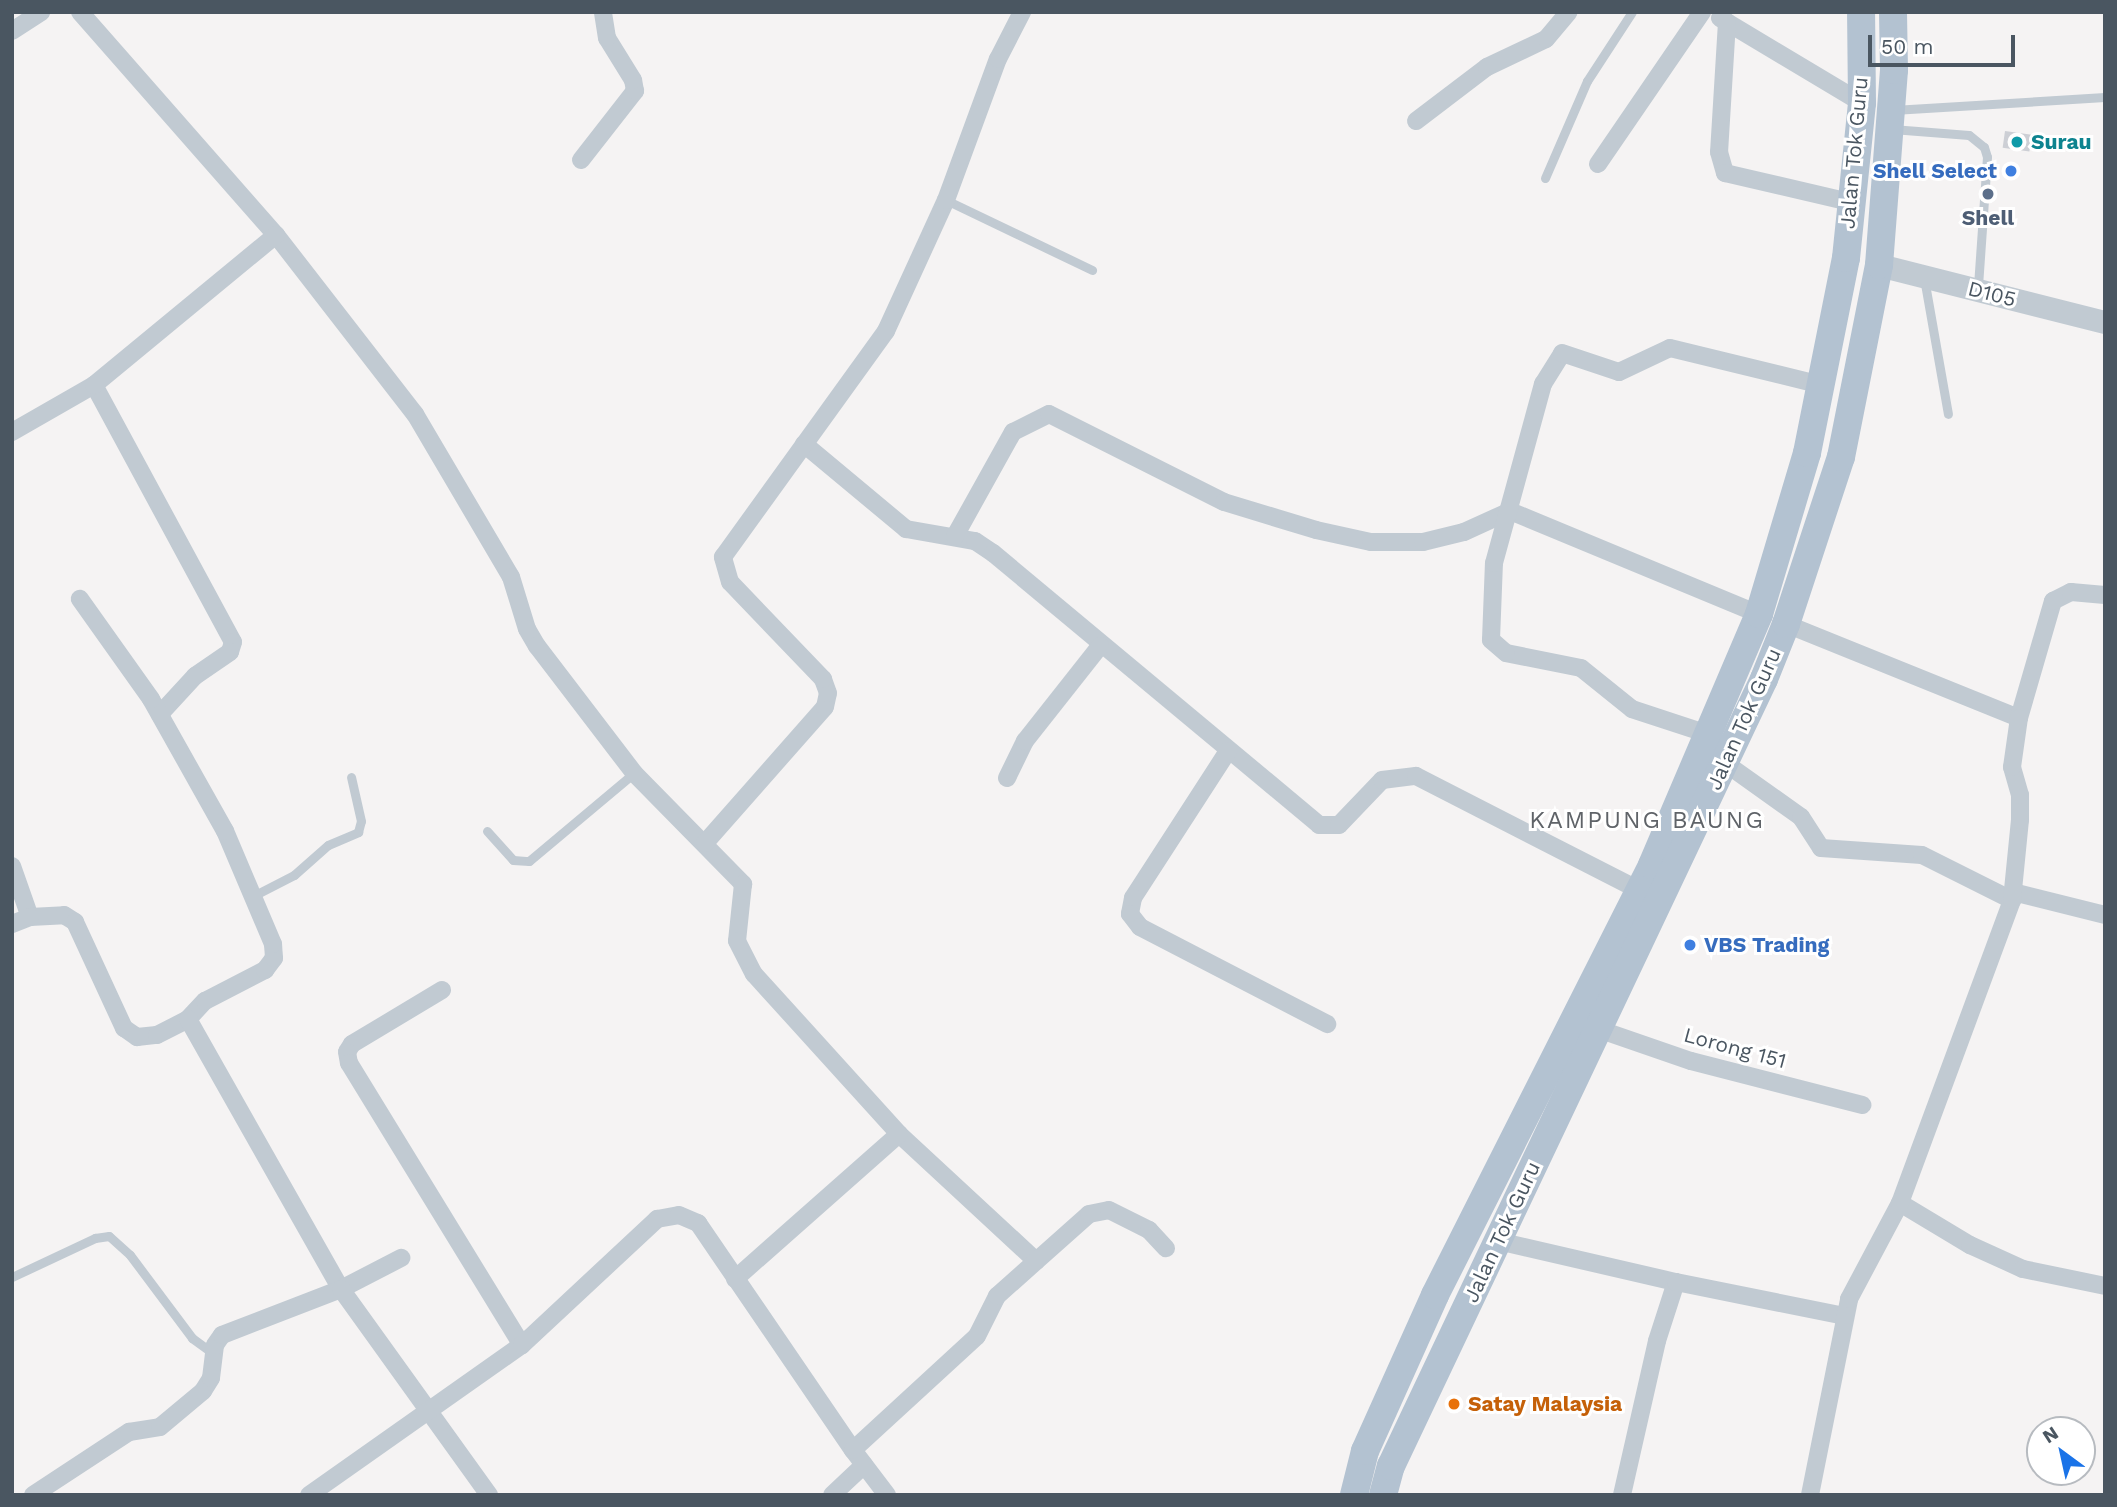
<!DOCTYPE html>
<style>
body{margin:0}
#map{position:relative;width:2117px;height:1507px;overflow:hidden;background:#f5f3f3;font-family:"Work Sans",sans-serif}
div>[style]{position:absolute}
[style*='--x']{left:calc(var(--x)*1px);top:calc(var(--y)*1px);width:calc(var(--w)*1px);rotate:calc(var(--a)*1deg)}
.building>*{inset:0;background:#cdcfd5;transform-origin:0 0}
.service>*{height:9px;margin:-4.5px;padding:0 4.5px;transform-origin:4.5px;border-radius:4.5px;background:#c1cad2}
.minor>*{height:18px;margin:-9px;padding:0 9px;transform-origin:9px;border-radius:9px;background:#c1cad2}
.tertiary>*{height:23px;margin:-11.5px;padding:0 11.5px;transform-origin:11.5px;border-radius:11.5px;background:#c1cad2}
.primary>*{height:28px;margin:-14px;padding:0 14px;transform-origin:14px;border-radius:14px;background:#b3c2d1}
.dots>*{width:19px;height:19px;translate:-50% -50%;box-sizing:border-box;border:4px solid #fff;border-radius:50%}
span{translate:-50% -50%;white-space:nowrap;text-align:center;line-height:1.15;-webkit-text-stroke:6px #fff;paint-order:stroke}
.culture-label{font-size:21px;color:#0d838f;font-weight:700}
.left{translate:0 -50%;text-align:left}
.street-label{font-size:21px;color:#4a5661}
.shop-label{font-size:21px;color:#366cbe;font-weight:700}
.right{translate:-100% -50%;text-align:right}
.service-label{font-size:21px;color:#4e5e75;font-weight:700}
.food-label{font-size:21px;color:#c56008;font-weight:700}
.quarter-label{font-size:24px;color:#5f6368;letter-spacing:2px}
.frame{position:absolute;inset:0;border:14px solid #4a5661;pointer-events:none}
.north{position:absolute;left:2026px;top:1416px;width:70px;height:70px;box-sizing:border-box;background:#fff;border:2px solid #b7bbc0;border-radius:50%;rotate:327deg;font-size:19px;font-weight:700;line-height:28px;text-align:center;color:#4a5661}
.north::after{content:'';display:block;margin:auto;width:24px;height:32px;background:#1a73e8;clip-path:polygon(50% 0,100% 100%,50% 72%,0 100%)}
.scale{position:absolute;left:1868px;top:35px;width:147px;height:32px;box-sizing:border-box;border:4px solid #4a5661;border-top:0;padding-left:9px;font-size:21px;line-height:24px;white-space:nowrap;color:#4a5661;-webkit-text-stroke:5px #fff;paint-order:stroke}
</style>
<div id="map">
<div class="building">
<div style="left:2005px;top:131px;width:27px;height:17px;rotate:8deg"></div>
</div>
<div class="service">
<div style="--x:1893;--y:110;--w:212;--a:-3.5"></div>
<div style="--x:1892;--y:129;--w:77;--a:4.5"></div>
<div style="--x:1969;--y:135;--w:19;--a:39"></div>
<div style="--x:1984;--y:147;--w:10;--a:73"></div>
<div style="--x:1987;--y:157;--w:130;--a:94"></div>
<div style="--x:1545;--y:178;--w:106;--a:-66.6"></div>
<div style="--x:1587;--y:81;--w:82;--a:-56.9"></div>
<div style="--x:946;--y:200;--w:162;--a:25.6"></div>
<div style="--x:1924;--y:278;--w:138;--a:80"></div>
<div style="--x:487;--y:831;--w:39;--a:48"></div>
<div style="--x:513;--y:860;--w:16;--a:4"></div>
<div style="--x:529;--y:861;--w:137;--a:-40"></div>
<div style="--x:253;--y:896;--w:46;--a:-27.1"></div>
<div style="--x:294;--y:875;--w:45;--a:-41.4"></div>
<div style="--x:328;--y:845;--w:33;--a:-23"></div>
<div style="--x:358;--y:832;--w:11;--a:-75"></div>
<div style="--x:361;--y:821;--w:45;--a:-102.8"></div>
<div style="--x:12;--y:1277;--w:92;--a:-25.2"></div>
<div style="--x:95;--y:1238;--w:14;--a:-8"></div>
<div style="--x:109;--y:1236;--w:28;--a:42"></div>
<div style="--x:130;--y:1255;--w:104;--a:53.2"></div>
<div style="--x:192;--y:1338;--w:26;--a:36"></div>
</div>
<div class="minor">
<div style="--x:80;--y:12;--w:297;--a:48.7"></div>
<div style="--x:276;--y:235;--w:227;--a:52.2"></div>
<div style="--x:415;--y:414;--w:189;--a:59.5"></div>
<div style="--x:511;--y:577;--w:54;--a:72.9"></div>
<div style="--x:527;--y:629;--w:20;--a:60"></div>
<div style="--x:537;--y:646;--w:160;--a:52.6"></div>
<div style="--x:634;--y:773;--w:156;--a:45.5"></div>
<div style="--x:743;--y:884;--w:57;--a:96"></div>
<div style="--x:737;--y:941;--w:37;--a:63"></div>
<div style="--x:754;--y:974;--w:216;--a:47.8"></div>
<div style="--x:899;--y:1134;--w:187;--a:42.8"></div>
<div style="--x:1720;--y:18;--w:165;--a:30.9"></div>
<div style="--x:1727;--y:22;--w:130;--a:93.5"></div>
<div style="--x:1719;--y:152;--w:22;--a:74"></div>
<div style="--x:1725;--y:173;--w:128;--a:13.1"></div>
<div style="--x:12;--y:31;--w:35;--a:-33"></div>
<div style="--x:1416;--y:121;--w:89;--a:-37.3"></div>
<div style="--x:1487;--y:67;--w:65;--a:-25.4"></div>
<div style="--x:1546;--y:39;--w:35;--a:-50"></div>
<div style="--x:581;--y:160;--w:88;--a:-52"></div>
<div style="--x:635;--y:91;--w:11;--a:-100"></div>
<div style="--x:633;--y:80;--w:49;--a:-121.8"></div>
<div style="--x:607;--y:38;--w:26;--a:-99"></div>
<div style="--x:1598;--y:164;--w:184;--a:-55.6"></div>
<div style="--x:94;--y:385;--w:292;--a:61.6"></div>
<div style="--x:233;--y:642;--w:10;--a:107"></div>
<div style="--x:230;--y:652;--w:42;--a:145.6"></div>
<div style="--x:195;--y:676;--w:52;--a:132.6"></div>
<div style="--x:12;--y:432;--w:95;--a:-29.8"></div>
<div style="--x:94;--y:385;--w:236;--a:-39.5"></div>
<div style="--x:804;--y:444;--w:133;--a:39.8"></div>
<div style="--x:906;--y:529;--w:70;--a:9.9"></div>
<div style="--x:975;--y:541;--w:22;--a:34"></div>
<div style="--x:993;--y:553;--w:425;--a:39.8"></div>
<div style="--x:1319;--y:825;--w:20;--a:0"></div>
<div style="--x:1339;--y:825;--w:62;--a:-46.3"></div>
<div style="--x:1382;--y:780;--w:34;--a:-7"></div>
<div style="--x:1416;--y:776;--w:250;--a:27.1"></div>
<div style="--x:955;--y:536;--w:119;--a:-60.9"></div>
<div style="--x:1013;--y:432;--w:40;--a:-26.6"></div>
<div style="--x:1049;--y:414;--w:196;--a:26.7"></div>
<div style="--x:1224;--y:502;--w:96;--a:16.9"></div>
<div style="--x:1316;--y:530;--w:56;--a:12.3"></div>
<div style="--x:1371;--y:542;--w:52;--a:0"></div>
<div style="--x:1423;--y:542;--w:42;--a:-13.7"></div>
<div style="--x:1464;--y:532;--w:51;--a:-24.5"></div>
<div style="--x:1510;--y:511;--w:269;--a:22.5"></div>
<div style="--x:1786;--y:624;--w:251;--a:22"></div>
<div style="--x:2019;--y:718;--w:122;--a:-73.8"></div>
<div style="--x:2053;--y:601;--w:20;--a:-27"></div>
<div style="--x:2071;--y:592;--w:34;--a:5"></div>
<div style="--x:1711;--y:735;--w:83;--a:-161.8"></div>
<div style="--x:1632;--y:709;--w:65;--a:-141.2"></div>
<div style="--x:1581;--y:668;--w:76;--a:-168.7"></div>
<div style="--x:1506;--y:653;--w:20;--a:-139"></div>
<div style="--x:1491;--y:640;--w:77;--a:-87.8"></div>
<div style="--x:1494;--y:563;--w:186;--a:-74.7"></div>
<div style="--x:1543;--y:384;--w:36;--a:-58"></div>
<div style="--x:1562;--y:353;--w:60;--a:18.4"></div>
<div style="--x:1619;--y:372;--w:56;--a:-25.2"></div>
<div style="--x:1670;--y:348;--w:156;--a:13.7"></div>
<div style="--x:1228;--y:751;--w:175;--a:122.9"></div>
<div style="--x:1133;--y:898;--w:16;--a:101"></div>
<div style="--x:1130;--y:914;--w:16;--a:52"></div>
<div style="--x:1140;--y:927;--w:211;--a:27.4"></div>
<div style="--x:1725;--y:763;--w:93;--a:35.4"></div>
<div style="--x:1801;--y:817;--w:37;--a:57"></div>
<div style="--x:1821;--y:848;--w:101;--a:4"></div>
<div style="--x:1922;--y:855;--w:101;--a:26.6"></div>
<div style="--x:1007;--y:778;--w:41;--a:-64.1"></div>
<div style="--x:1025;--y:741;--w:121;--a:-51.7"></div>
<div style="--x:705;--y:843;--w:181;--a:-48.6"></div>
<div style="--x:825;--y:707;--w:14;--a:-78"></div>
<div style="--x:828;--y:693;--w:15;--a:-110"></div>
<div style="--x:823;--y:679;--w:134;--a:-133.8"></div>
<div style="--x:730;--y:582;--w:26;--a:-106"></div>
<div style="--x:723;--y:557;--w:279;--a:-54.2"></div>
<div style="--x:886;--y:331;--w:144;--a:-65.4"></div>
<div style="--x:946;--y:200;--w:150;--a:-69.8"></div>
<div style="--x:998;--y:59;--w:53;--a:-62.9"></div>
<div style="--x:12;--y:866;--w:54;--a:70.6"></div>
<div style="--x:30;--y:917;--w:34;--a:-3"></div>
<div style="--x:64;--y:915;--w:13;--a:32"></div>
<div style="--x:75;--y:922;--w:117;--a:65.2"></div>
<div style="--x:124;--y:1028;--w:16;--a:35"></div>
<div style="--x:137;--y:1037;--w:20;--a:-6"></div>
<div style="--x:157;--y:1035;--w:35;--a:-27"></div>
<div style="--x:188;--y:1019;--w:25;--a:-47"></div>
<div style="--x:205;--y:1001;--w:68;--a:-27.3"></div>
<div style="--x:265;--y:970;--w:15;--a:-53"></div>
<div style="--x:274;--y:958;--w:14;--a:-94"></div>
<div style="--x:273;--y:944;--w:123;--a:-113"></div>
<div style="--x:225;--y:831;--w:151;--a:-119.3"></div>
<div style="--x:151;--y:699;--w:123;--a:-125.4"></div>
<div style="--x:2013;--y:892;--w:95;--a:14"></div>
<div style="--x:12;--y:924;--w:19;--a:-21"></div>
<div style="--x:442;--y:990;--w:105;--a:149"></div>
<div style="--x:352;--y:1044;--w:9;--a:122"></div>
<div style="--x:347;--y:1052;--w:11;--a:80"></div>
<div style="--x:349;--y:1063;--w:331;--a:58.5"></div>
<div style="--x:188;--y:1019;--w:310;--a:60.5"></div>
<div style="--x:341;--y:1289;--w:68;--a:-27.3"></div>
<div style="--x:1598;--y:1029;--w:98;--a:19"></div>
<div style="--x:1691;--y:1061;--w:177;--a:14.4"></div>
<div style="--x:1900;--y:1203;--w:82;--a:31"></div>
<div style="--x:1970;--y:1245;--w:58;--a:24.4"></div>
<div style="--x:2023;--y:1269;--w:84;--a:11.7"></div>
<div style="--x:1498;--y:1241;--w:183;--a:13"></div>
<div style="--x:1676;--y:1282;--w:62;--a:107.9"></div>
<div style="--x:1657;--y:1341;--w:158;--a:102.8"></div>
<div style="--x:735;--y:1279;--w:219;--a:-41.5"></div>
<div style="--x:1676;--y:1282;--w:172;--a:11.4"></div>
<div style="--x:33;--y:1495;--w:115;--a:-33.3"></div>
<div style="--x:129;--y:1432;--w:31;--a:-9"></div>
<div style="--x:160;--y:1427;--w:56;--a:-39.9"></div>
<div style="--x:203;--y:1391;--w:15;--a:-58"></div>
<div style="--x:211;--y:1378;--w:33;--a:-83"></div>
<div style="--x:215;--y:1345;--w:12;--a:-55"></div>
<div style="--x:222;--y:1335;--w:128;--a:-21.1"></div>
<div style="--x:341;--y:1289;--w:254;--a:54.3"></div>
<div style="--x:309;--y:1495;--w:261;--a:-35.2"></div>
<div style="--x:522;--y:1345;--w:185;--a:-43"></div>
<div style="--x:657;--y:1219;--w:22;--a:-10"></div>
<div style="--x:679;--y:1215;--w:21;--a:23"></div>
<div style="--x:698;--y:1223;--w:275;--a:55.7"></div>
<div style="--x:832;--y:1495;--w:44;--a:-43.2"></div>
<div style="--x:887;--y:1495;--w:56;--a:-127.1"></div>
<div style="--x:853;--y:1450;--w:168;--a:-42.6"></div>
<div style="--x:977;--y:1336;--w:45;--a:-63.4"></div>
<div style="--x:997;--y:1296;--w:123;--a:-41.7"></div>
<div style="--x:1089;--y:1214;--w:20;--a:-11"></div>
<div style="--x:1109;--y:1210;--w:45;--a:26.6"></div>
<div style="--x:1149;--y:1230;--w:25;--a:47"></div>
<div style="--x:1810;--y:1495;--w:200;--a:-78.7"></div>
<div style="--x:1849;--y:1299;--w:109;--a:-62"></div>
<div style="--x:1900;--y:1203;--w:323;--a:-69.7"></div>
<div style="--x:2012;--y:900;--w:80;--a:-84.3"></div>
<div style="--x:2020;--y:820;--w:25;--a:-90"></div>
<div style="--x:2020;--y:795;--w:29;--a:-106"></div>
<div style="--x:2012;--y:767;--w:49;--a:-81.9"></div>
</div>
<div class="tertiary">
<div style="--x:1879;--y:265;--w:233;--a:14.2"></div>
</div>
<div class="primary">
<div style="--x:1354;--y:1495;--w:45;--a:-76"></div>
<div style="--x:1365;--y:1451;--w:171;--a:-65.8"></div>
<div style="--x:1435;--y:1295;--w:482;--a:-63.2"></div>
<div style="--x:1652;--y:865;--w:273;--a:-66.9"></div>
<div style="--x:1759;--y:614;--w:168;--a:-73.4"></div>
<div style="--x:1807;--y:453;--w:199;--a:-78.7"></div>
<div style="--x:1846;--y:258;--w:156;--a:-84.1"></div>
<div style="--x:1862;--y:103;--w:91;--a:-90.6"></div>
<div style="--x:1383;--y:1495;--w:30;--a:-75"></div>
<div style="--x:1391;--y:1466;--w:871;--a:-64.64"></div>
<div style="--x:1764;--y:679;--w:59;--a:-68.2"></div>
<div style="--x:1786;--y:624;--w:176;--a:-71.8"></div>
<div style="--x:1841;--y:457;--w:196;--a:-78.8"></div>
<div style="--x:1879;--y:265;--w:196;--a:-85.6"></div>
<div style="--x:1894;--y:70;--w:58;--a:-91"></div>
</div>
<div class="dots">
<div style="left:2017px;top:142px;background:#0f9aa8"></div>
<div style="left:2011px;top:171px;background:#3f7fe0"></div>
<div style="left:1988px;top:194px;background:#5c6f8a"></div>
<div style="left:1690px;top:945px;background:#3f7fe0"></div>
<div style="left:1454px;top:1404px;background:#e8710a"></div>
</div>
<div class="culture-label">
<span class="left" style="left:2031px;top:142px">Surau</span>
</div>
<div class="street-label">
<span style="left:1854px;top:153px;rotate:-85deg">Jalan Tok Guru</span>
<span style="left:1992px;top:294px;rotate:14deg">D105</span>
<span style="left:1744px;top:719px;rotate:-66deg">Jalan Tok Guru</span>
<span style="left:1735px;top:1048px;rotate:15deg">Lorong 151</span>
<span style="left:1502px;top:1232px;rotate:-65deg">Jalan Tok Guru</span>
</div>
<div class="shop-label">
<span class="right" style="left:1997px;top:171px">Shell Select</span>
<span class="left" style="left:1704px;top:945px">VBS Trading</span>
</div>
<div class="service-label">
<span style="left:1988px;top:218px">Shell</span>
</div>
<div class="food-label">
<span class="left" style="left:1468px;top:1404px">Satay Malaysia</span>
</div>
<div class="quarter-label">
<span style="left:1647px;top:821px">KAMPUNG BAUNG</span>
</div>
<div class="frame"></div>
<div class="north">N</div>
<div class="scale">50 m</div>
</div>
